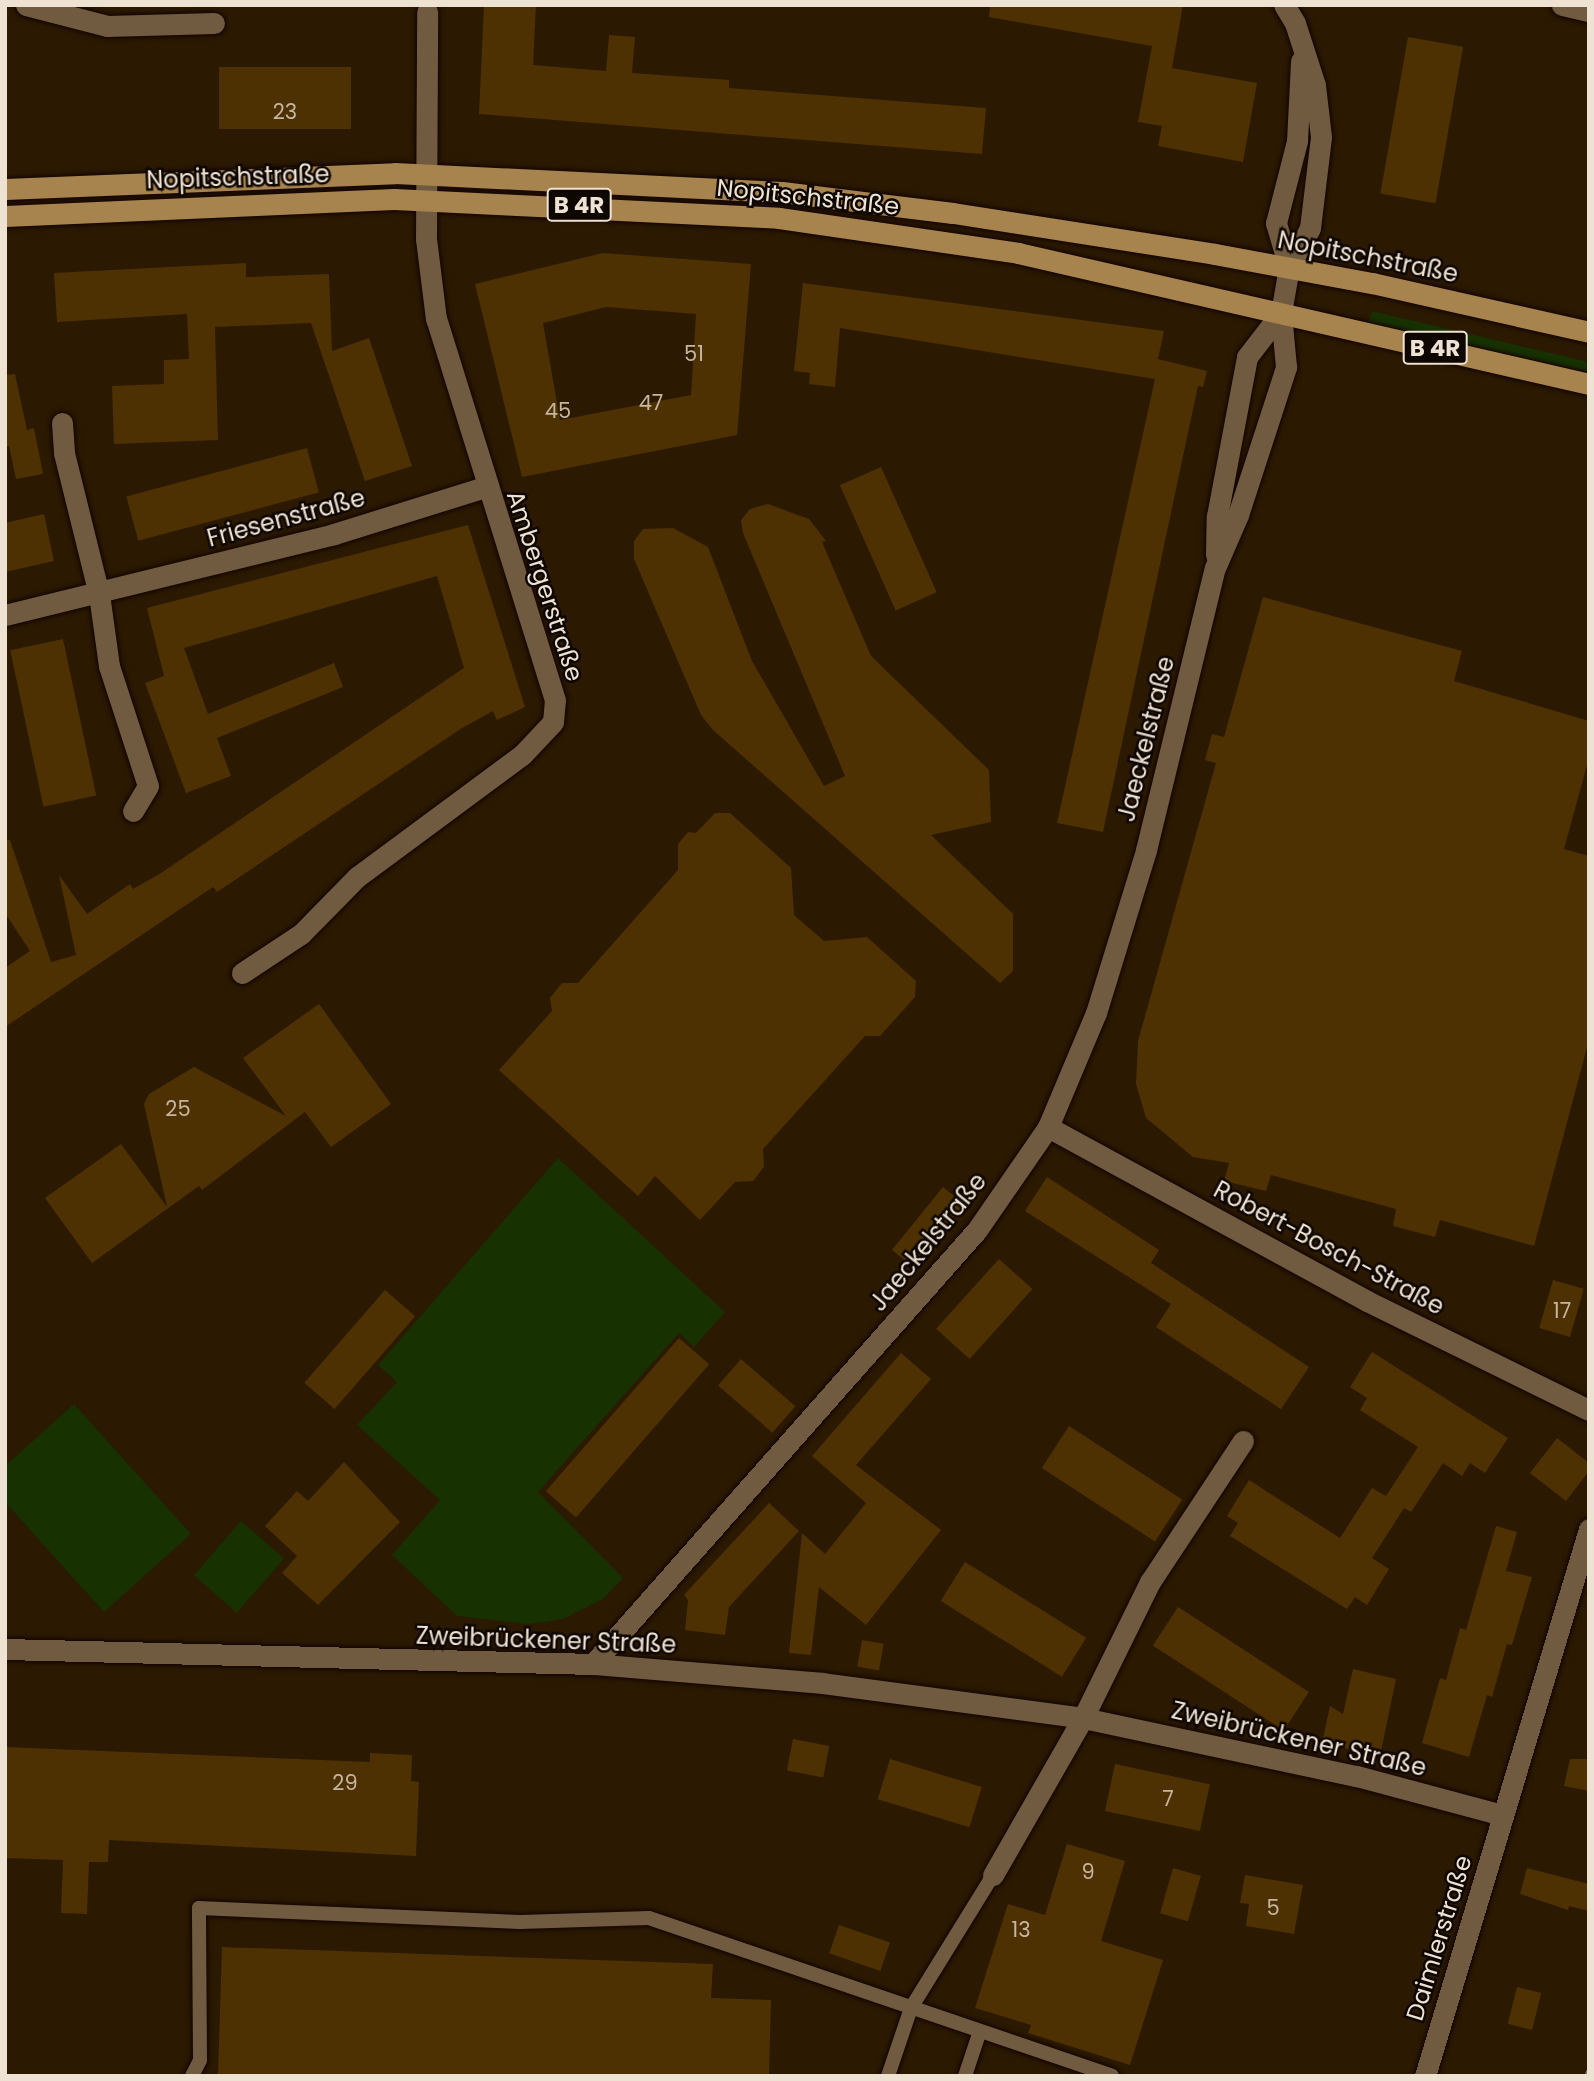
<!DOCTYPE html>
<meta charset="utf-8">
<style>
body{margin:0}
#map{position:relative;width:1594px;height:2081px;overflow:hidden;background:#2b1901;font-family:Poppins,sans-serif}
div>[style]{position:absolute}
[style*='--x']{left:calc(var(--x)*1px);top:calc(var(--y)*1px);width:calc(var(--w)*1px);rotate:calc(var(--a)*1deg)}
.green>*{inset:0;background:#173100;transform-origin:0 0}
.building>*{inset:0;background:#4e3103;transform-origin:0 0}
.roads{filter:drop-shadow(0 0 2px #120400) drop-shadow(0 0 2px #120400)}
.lane>*{height:14px;margin:-7px;padding:0 7px;transform-origin:7px;border-radius:7px;background:#705a40}
.street>*{height:21px;margin:-10.5px;padding:0 10.5px;transform-origin:10.5px;border-radius:10.5px;background:#705a40}
.primary>*{height:21px;margin:-10.5px;padding:0 10.5px;transform-origin:10.5px;border-radius:10.5px;background:#a7834d}
.rail>*{height:5px;margin-top:-2.5px;transform-origin:0;background:repeating-linear-gradient(90deg,#877864 0 12px,transparent 0 24px)}
span{translate:-50% -50%;white-space:nowrap;text-align:center;line-height:1.15;-webkit-text-stroke:5px #0d0601;paint-order:stroke}
.number-label{font-size:21px;color:#c6b69f}
.number-label span{-webkit-text-stroke-width:0}
.shield-label span{padding:2px 5px;background:#0d0601;border:2px solid;border-radius:5px;-webkit-text-stroke-width:0}
.shield-label{font-size:23px;color:#eee2d3;font-weight:700}
.street-label{font-size:24px;color:#eee2d3}
.frame{position:absolute;inset:0;border:7px solid #eee2d3;pointer-events:none}
</style>
<div id="map">
<div class="green">
<div style="clip-path:polygon(1372px 311px,1589px 362px,1589px 372px,1369px 322px)"></div>
<div style="clip-path:polygon(558px 1158px,725px 1312px,694px 1347px,679px 1333px,538px 1492px,623px 1578px,603px 1599px,563px 1619px,529px 1624px,457px 1616px,392px 1555px,440px 1500px,357px 1425px,397px 1382px,378px 1365px)"></div>
<div style="clip-path:polygon(74px 1404px,191px 1534px,104px 1612px,5px 1502px,5px 1466px)"></div>
<div style="left:241px;top:1521px;width:57px;height:72px;rotate:41deg"></div>
</div>
<div class="building">
<div style="clip-path:polygon(484px 5px,536px 5px,533px 65px,606px 71px,609px 35px,635px 37px,632px 73px,729px 80px,729px 88px,986px 108px,982px 154px,479px 114px)"></div>
<div style="clip-path:polygon(990px 5px,1183px 5px,1172px 68px,1257px 83px,1243px 162px,1158px 146px,1162px 126px,1138px 122px,1152px 46px,989px 17px)"></div>
<div style="left:1408px;top:37px;width:56px;height:159px;rotate:10deg"></div>
<div style="left:219px;top:67px;width:132px;height:62px"></div>
<div style="clip-path:polygon(evenodd,603px 253px,751px 264px,737px 435px,522px 477px,475px 284px,603px 253px,606px 307px,696px 314px,691px 395px,560px 420px,543px 323px,606px 307px)"></div>
<div style="clip-path:polygon(246px 263px,246px 277px,329px 274px,332px 351px,369px 338px,412px 466px,365px 481px,311px 323px,215px 327px,218px 440px,114px 444px,112px 386px,164px 384px,164px 360px,189px 359px,187px 314px,57px 322px,54px 273px)"></div>
<div style="clip-path:polygon(803px 283px,1164px 331px,1158px 359px,1207px 371px,1203px 387px,1198px 386px,1103px 832px,1057px 823px,1155px 379px,840px 328px,835px 387px,809px 384px,810px 373px,794px 371px)"></div>
<div style="clip-path:polygon(15px 374px,27px 430px,34px 428px,43px 474px,16px 479px,9px 446px,5px 447px,5px 375px)"></div>
<div style="left:307px;top:448px;width:46px;height:187px;rotate:75deg"></div>
<div style="left:881px;top:467px;width:137px;height:45px;rotate:66deg"></div>
<div style="clip-path:polygon(768px 504px,809px 519px,826px 541px,822px 542px,871px 656px,989px 770px,991px 822px,931px 835px,1013px 914px,1013px 971px,1000px 983px,713px 730px,701px 715px,634px 559px,634px 541px,643px 529px,673px 528px,708px 547px,752px 661px,824px 786px,845px 776px,743px 533px,741px 520px,750px 509px)"></div>
<div style="clip-path:polygon(44px 514px,54px 561px,5px 572px,5px 523px)"></div>
<div style="clip-path:polygon(468px 525px,525px 707px,497px 720px,493px 711px,462px 728px,217px 892px,213px 887px,5px 1027px,5px 968px,30px 951px,5px 913px,5px 840px,10px 840px,51px 962px,76px 955px,59px 875px,87px 914px,130px 884px,133px 889px,161px 873px,464px 668px,437px 576px,184px 648px,208px 714px,334px 663px,343px 687px,217px 738px,231px 776px,186px 793px,145px 683px,164px 676px,147px 608px)"></div>
<div style="clip-path:polygon(1263px 597px,1462px 651px,1454px 681px,1589px 721px,1589px 758px,1564px 849px,1589px 856px,1589px 1040px,1534px 1246px,1440px 1220px,1435px 1237px,1393px 1226px,1396px 1209px,1271px 1175px,1266px 1191px,1224px 1181px,1229px 1163px,1193px 1157px,1146px 1118px,1136px 1084px,1138px 1041px,1216px 763px,1205px 760px,1212px 734px,1224px 737px)"></div>
<div style="left:63px;top:639px;width:160px;height:54px;rotate:78deg"></div>
<div style="clip-path:polygon(715px 813px,730px 813px,791px 868px,794px 915px,824px 941px,867px 937px,916px 981px,915px 997px,880px 1036px,865px 1036px,763px 1149px,764px 1167px,753px 1181px,735px 1182px,700px 1220px,655px 1176px,638px 1196px,499px 1070px,552px 1011px,550px 998px,562px 983px,578px 983px,678px 870px,678px 844px,688px 832px,696px 833px)"></div>
<div style="clip-path:polygon(319px 1004px,391px 1104px,331px 1147px,305px 1112px,202px 1190px,199px 1186px,92px 1263px,45px 1198px,121px 1144px,167px 1207px,144px 1104px,149px 1094px,194px 1067px,286px 1116px,243px 1058px)"></div>
<div style="clip-path:polygon(1047px 1177px,1159px 1250px,1151px 1263px,1309px 1367px,1281px 1409px,1156px 1327px,1171px 1304px,1025px 1211px)"></div>
<div style="left:943px;top:1187px;width:27px;height:81px;rotate:39deg"></div>
<div style="left:999px;top:1259px;width:45px;height:94px;rotate:42deg"></div>
<div style="left:1553px;top:1280px;width:32px;height:50px;rotate:16deg"></div>
<div style="left:385px;top:1290px;width:40px;height:123px;rotate:41deg"></div>
<div style="left:679px;top:1338px;width:40px;height:203px;rotate:41deg"></div>
<div style="clip-path:polygon(1372px 1352px,1508px 1438px,1485px 1473px,1470px 1463px,1462px 1476px,1443px 1463px,1411px 1512px,1404px 1508px,1372px 1558px,1389px 1569px,1367px 1605px,1355px 1597px,1347px 1609px,1230px 1536px,1238px 1523px,1227px 1516px,1249px 1480px,1340px 1538px,1372px 1488px,1386px 1496px,1418px 1447px,1360px 1410px,1367px 1398px,1350px 1387px)"></div>
<div style="clip-path:polygon(901px 1353px,931px 1379px,856px 1465px,941px 1530px,866px 1625px,819px 1587px,811px 1655px,789px 1653px,802px 1533px,825px 1554px,866px 1503px,812px 1456px)"></div>
<div style="left:741px;top:1359px;width:72px;height:35px;rotate:41deg"></div>
<div style="left:1069px;top:1426px;width:135px;height:50px;rotate:33deg"></div>
<div style="clip-path:polygon(1557px 1438px,1589px 1463px,1589px 1471px,1566px 1501px,1530px 1473px)"></div>
<div style="clip-path:polygon(344px 1462px,400px 1522px,318px 1605px,282px 1573px,297px 1556px,265px 1526px,297px 1491px,308px 1501px)"></div>
<div style="clip-path:polygon(769px 1503px,799px 1531px,729px 1607px,725px 1635px,685px 1630px,688px 1600px,684px 1595px)"></div>
<div style="clip-path:polygon(1496px 1526px,1517px 1532px,1506px 1571px,1532px 1577px,1512px 1645px,1507px 1644px,1492px 1697px,1487px 1695px,1469px 1757px,1422px 1743px,1440px 1678px,1446px 1680px,1460px 1628px,1466px 1630px)"></div>
<div style="left:965px;top:1562px;width:143px;height:46px;rotate:32deg"></div>
<div style="left:1178px;top:1607px;width:156px;height:46px;rotate:33deg"></div>
<div style="left:862px;top:1640px;width:22px;height:27px;rotate:10deg"></div>
<div style="clip-path:polygon(1353px 1669px,1396px 1679px,1380px 1756px,1322px 1743px,1330px 1706px,1343px 1714px)"></div>
<div style="left:793px;top:1739px;width:37px;height:32px;rotate:11deg"></div>
<div style="clip-path:polygon(5px 1747px,370px 1762px,370px 1753px,412px 1755px,411px 1781px,419px 1782px,416px 1856px,109px 1840px,108px 1862px,89px 1862px,87px 1914px,61px 1913px,63px 1860px,5px 1858px)"></div>
<div style="left:890px;top:1759px;width:96px;height:42px;rotate:17deg"></div>
<div style="clip-path:polygon(1570px 1759px,1589px 1759px,1589px 1791px,1564px 1786px)"></div>
<div style="left:1115px;top:1764px;width:97px;height:48px;rotate:12deg"></div>
<div style="clip-path:polygon(1067px 1844px,1125px 1861px,1101px 1941px,1163px 1960px,1130px 2065px,1028px 2033px,1031px 2025px,975px 2008px,1008px 1904px,1045px 1915px)"></div>
<div style="left:1173px;top:1868px;width:29px;height:47px;rotate:16deg"></div>
<div style="clip-path:polygon(1527px 1868px,1589px 1884px,1589px 1911px,1569px 1906px,1568px 1910px,1520px 1894px)"></div>
<div style="clip-path:polygon(1245px 1875px,1303px 1885px,1294px 1934px,1246px 1926px,1249px 1904px,1240px 1903px)"></div>
<div style="left:839px;top:1925px;width:54px;height:30px;rotate:19deg"></div>
<div style="clip-path:polygon(222px 1947px,713px 1964px,711px 1998px,771px 2000px,769px 2076px,218px 2076px)"></div>
<div style="left:1517px;top:1987px;width:25px;height:38px;rotate:14deg"></div>
</div>
<div class="roads">
<div class="lane">
<div style="--x:192;--y:2076;--w:18;--a:-63"></div>
<div style="--x:200;--y:2060;--w:152;--a:-90.4"></div>
<div style="--x:199;--y:1908;--w:321;--a:2.5"></div>
<div style="--x:520;--y:1922;--w:129;--a:-1.8"></div>
<div style="--x:649;--y:1918;--w:489;--a:18.8"></div>
<div style="--x:888;--y:2076;--w:72;--a:-71.3"></div>
<div style="--x:911;--y:2008;--w:156;--a:-58.3"></div>
<div style="--x:965;--y:2076;--w:47;--a:-71.6"></div>
</div>
<div class="street">
<div style="--x:26;--y:5;--w:84;--a:14.5"></div>
<div style="--x:107;--y:26;--w:107;--a:-1.6"></div>
<div style="--x:1562;--y:5;--w:28;--a:13"></div>
<div style="--x:1289;--y:267;--w:46;--a:-106.5"></div>
<div style="--x:1276;--y:223;--w:85;--a:-75.6"></div>
<div style="--x:1297;--y:141;--w:80;--a:-87.1"></div>
<div style="--x:62;--y:423;--w:30;--a:86"></div>
<div style="--x:64;--y:453;--w:145;--a:76.1"></div>
<div style="--x:99;--y:594;--w:73;--a:82.1"></div>
<div style="--x:109;--y:666;--w:126;--a:72"></div>
<div style="--x:148;--y:786;--w:29;--a:121"></div>
<div style="--x:1216;--y:555;--w:39;--a:-89"></div>
<div style="--x:1217;--y:516;--w:162;--a:-79.3"></div>
<div style="--x:1247;--y:357;--w:56;--a:-52.3"></div>
<div style="--x:5;--y:615;--w:339;--a:-13.8"></div>
<div style="--x:334;--y:534;--w:158;--a:-17.3"></div>
<div style="--x:242;--y:973;--w:71;--a:-33.5"></div>
<div style="--x:301;--y:934;--w:80;--a:-45.5"></div>
<div style="--x:357;--y:877;--w:205;--a:-36.5"></div>
<div style="--x:522;--y:755;--w:45;--a:-46.8"></div>
<div style="--x:553;--y:722;--w:22;--a:-85"></div>
<div style="--x:555;--y:700;--w:399;--a:-107.3"></div>
<div style="--x:436;--y:319;--w:81;--a:-97.1"></div>
<div style="--x:426;--y:239;--w:227;--a:-89.7"></div>
<div style="--x:1048;--y:1127;--w:363;--a:28.6"></div>
<div style="--x:1367;--y:1301;--w:247;--a:26.2"></div>
<div style="--x:5;--y:1649;--w:588;--a:1.46"></div>
<div style="--x:593;--y:1664;--w:230;--a:4.7"></div>
<div style="--x:822;--y:1683;--w:263;--a:7.6"></div>
<div style="--x:1083;--y:1718;--w:280;--a:12"></div>
<div style="--x:1357;--y:1776;--w:151;--a:15"></div>
<div style="--x:593;--y:1664;--w:579;--a:-48.5"></div>
<div style="--x:977;--y:1230;--w:125;--a:-55.4"></div>
<div style="--x:1048;--y:1127;--w:124;--a:-67.2"></div>
<div style="--x:1096;--y:1013;--w:170;--a:-72.9"></div>
<div style="--x:1146;--y:850;--w:290;--a:-76.3"></div>
<div style="--x:1215;--y:568;--w:58;--a:-66.5"></div>
<div style="--x:1238;--y:515;--w:156;--a:-72"></div>
<div style="--x:1286;--y:367;--w:54;--a:-95.3"></div>
<div style="--x:1281;--y:313;--w:47;--a:-80.1"></div>
<div style="--x:1289;--y:267;--w:44;--a:-61.7"></div>
<div style="--x:1310;--y:228;--w:92;--a:-83.1"></div>
<div style="--x:1321;--y:137;--w:52;--a:-96.6"></div>
<div style="--x:1315;--y:85;--w:65;--a:-107.9"></div>
<div style="--x:1295;--y:23;--w:21;--a:-121"></div>
<div style="--x:993;--y:1875;--w:181;--a:-60.2"></div>
<div style="--x:1083;--y:1718;--w:152;--a:-63.8"></div>
<div style="--x:1150;--y:1582;--w:169;--a:-56.6"></div>
<div style="--x:1425;--y:2076;--w:571;--a:-73.31"></div>
</div>
<div class="primary">
<div style="--x:5;--y:189;--w:390;--a:-2.3"></div>
<div style="--x:395;--y:173;--w:387;--a:2.8"></div>
<div style="--x:782;--y:192;--w:172;--a:7"></div>
<div style="--x:953;--y:213;--w:265;--a:8.9"></div>
<div style="--x:1215;--y:254;--w:160;--a:10.5"></div>
<div style="--x:1372;--y:283;--w:222;--a:12.7"></div>
<div style="--x:5;--y:216;--w:389;--a:-2.5"></div>
<div style="--x:394;--y:199;--w:385;--a:2.8"></div>
<div style="--x:779;--y:218;--w:242;--a:8.3"></div>
<div style="--x:1018;--y:253;--w:586;--a:12.92"></div>
</div>
</div>
<div class="rail">
<div style="--x:1587;--y:2076;--w:6;--a:-72"></div>
</div>
<div class="number-label">
<span style="left:285px;top:112px">23</span>
<span style="left:694px;top:354px">51</span>
<span style="left:651px;top:403px">47</span>
<span style="left:558px;top:411px">45</span>
<span style="left:178px;top:1109px">25</span>
<span style="left:1562px;top:1311px">17</span>
<span style="left:345px;top:1783px">29</span>
<span style="left:1168px;top:1799px">7</span>
<span style="left:1088px;top:1872px">9</span>
<span style="left:1273px;top:1908px">5</span>
<span style="left:1021px;top:1930px">13</span>
</div>
<div class="shield-label">
<span style="left:579px;top:205px">B 4R</span>
<span style="left:1435px;top:348px">B 4R</span>
</div>
<div class="street-label">
<span style="left:238px;top:177px;rotate:-2deg">Nopitschstraße</span>
<span style="left:808px;top:197px;rotate:6deg">Nopitschstraße</span>
<span style="left:1368px;top:257px;rotate:11deg">Nopitschstraße</span>
<span style="left:286px;top:518px;rotate:-15deg">Friesenstraße</span>
<span style="left:545px;top:586px;rotate:72deg">Ambergerstraße</span>
<span style="left:1146px;top:739px;rotate:-76deg">Jaeckelstraße</span>
<span style="left:928px;top:1242px;rotate:-51deg">Jaeckelstraße</span>
<span style="left:1329px;top:1248px;rotate:28deg">Robert-Bosch-Straße</span>
<span style="left:546px;top:1640px;rotate:2deg">Zweibrückener Straße</span>
<span style="left:1299px;top:1739px;rotate:13deg">Zweibrückener Straße</span>
<span style="left:1439px;top:1938px;rotate:-73deg">Daimlerstraße</span>
</div>
<div class="frame"></div>
</div>
